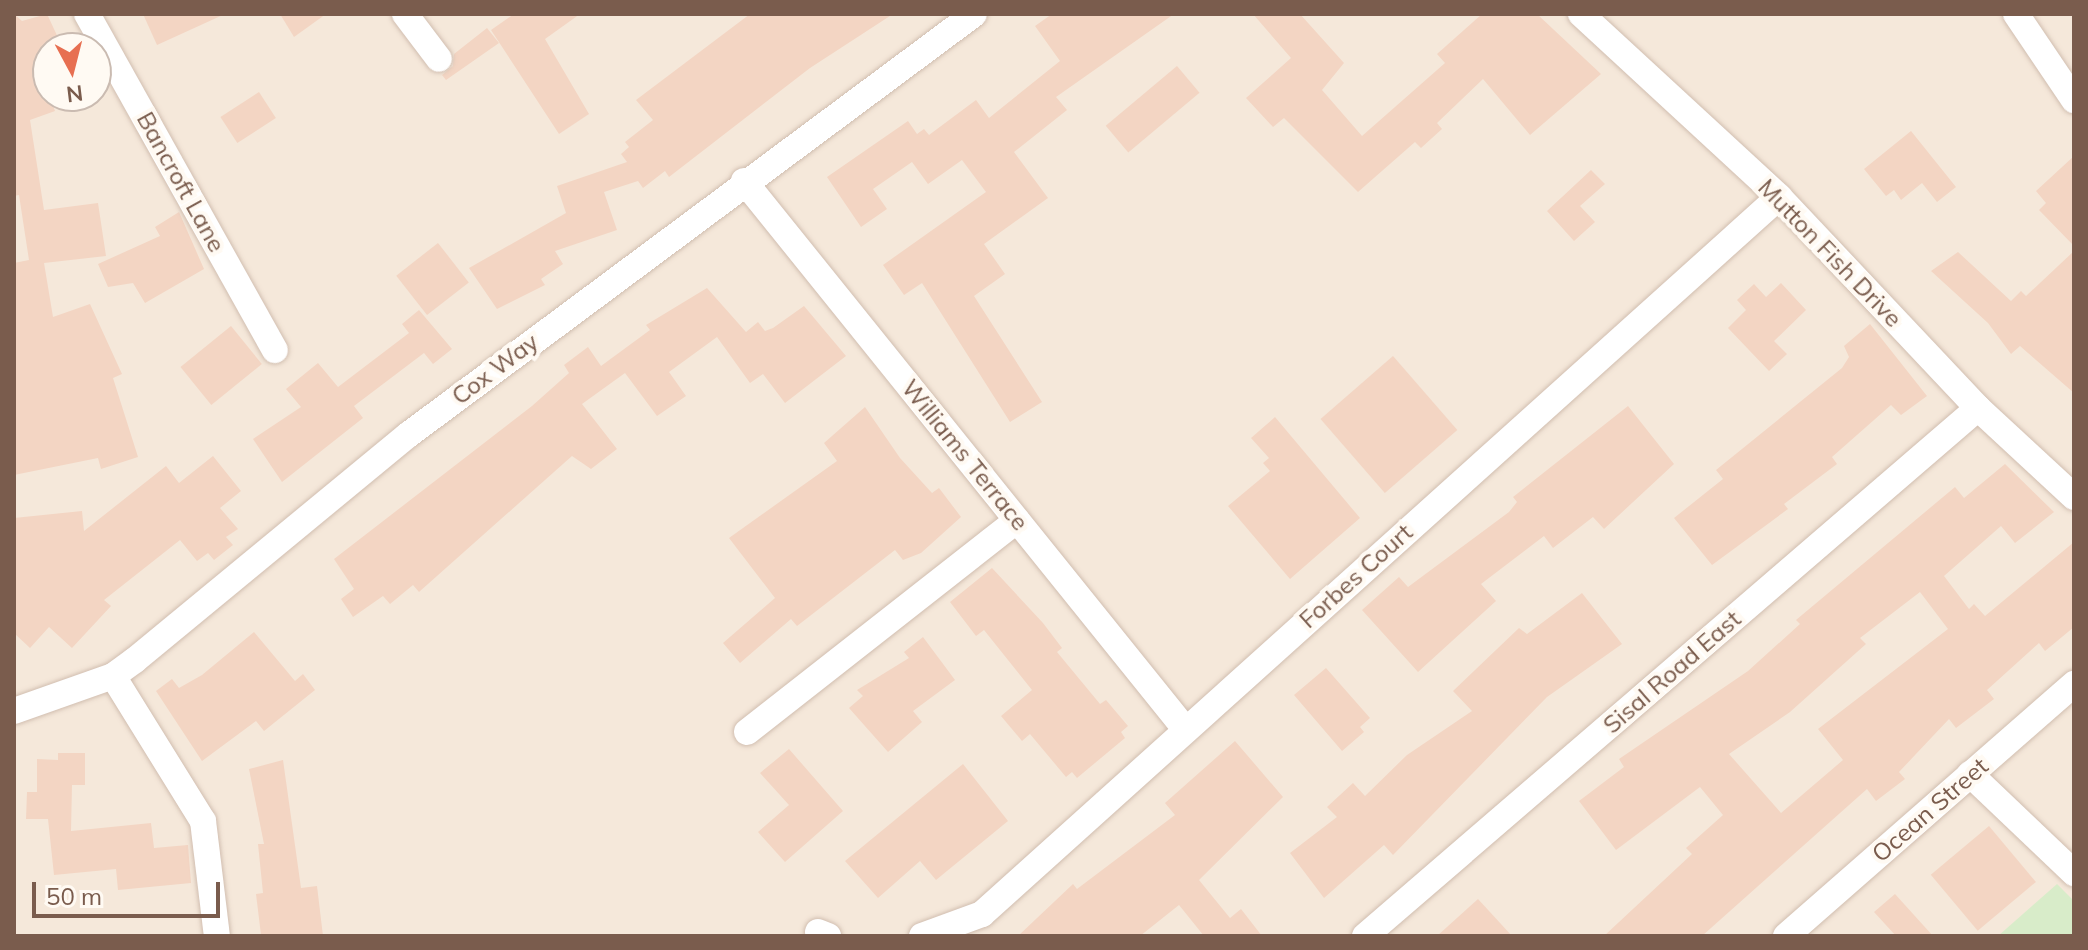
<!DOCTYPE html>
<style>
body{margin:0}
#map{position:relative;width:2088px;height:950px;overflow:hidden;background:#fdf6ec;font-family:Mulish,sans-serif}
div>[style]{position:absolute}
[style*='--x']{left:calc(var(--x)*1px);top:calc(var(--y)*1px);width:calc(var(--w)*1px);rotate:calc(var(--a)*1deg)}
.residential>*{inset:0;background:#f5e8da}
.green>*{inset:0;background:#d8ecc9}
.building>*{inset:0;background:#f3d5c3;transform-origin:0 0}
.roads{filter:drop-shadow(0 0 2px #d1beb0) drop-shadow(0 0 2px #d1beb0)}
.minor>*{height:26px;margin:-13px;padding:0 13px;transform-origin:13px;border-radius:13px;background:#fff}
span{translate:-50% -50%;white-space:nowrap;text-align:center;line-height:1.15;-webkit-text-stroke:8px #fffaf3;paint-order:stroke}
.street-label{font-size:24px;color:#7a5c4d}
.frame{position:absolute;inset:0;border:16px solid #7a5c4d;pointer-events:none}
.north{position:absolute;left:32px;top:32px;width:80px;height:80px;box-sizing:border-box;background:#fffaf3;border:2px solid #cabbb1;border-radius:50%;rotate:173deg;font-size:22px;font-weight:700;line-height:32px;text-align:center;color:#7a5c4d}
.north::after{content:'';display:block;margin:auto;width:28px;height:36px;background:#e76f51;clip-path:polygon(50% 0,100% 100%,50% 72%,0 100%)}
.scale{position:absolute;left:32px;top:882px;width:188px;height:36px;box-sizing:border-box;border:4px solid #7a5c4d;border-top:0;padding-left:10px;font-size:24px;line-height:28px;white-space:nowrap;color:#7a5c4d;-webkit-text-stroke:6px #fffaf3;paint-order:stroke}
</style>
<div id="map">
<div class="residential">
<div style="clip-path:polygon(evenodd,14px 14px,2074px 14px,2074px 936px,14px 936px,14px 14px,48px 48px,96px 48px,96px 96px,48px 96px,48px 48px)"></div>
</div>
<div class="green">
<div style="clip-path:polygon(2057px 884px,2074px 901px,2074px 936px,1998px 936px)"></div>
</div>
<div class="building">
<div style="clip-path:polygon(14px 14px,22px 21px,47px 14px,61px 44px,35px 56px,55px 111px,30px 120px,44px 210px,98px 203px,106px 256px,44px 263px,53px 317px,90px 304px,122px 374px,113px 378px,138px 457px,101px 469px,98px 458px,14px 475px,14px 263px,29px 260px,19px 195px,14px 196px)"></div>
<div style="clip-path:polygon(143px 14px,225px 14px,157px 45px)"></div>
<div style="clip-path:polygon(280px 14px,326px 14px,294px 37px)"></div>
<div style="clip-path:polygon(514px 14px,580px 14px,545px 39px,589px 114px,559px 134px,491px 30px)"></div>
<div style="clip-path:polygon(750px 14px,893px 14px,810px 68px,669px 177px,665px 171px,643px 188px,638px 181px,604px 192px,617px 230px,555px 251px,563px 264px,541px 279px,545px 285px,497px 309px,469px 268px,566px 213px,557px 186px,627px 162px,621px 154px,629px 147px,625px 142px,653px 120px,636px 100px)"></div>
<div style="clip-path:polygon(1052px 14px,1174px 14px,1056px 97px,1067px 110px,1014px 152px,1048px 198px,984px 244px,1005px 274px,974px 296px,1042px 402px,1010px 422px,922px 283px,904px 295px,883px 265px,986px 192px,962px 160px,928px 184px,912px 162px,873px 189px,887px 209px,861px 227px,827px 177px,908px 121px,917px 134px,924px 129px,929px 135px,976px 100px,989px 118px,1060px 61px,1035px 26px)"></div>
<div style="clip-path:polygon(1253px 14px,1300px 14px,1344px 63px,1322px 90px,1362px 136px,1445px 63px,1437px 54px,1482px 14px,1537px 14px,1601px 74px,1530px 135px,1483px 79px,1437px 123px,1442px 129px,1421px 148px,1415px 142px,1358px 192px,1284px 118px,1273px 127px,1246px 98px,1291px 58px)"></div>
<div style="clip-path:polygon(487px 28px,499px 43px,446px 80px,442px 75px,453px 66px,454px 54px)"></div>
<div style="left:1177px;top:66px;width:35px;height:93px;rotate:50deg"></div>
<div style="left:259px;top:92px;width:31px;height:46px;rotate:57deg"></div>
<div style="clip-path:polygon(1911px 131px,1956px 187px,1937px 202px,1922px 183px,1901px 200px,1894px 190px,1886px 196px,1864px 169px)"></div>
<div style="clip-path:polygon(2074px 156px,2074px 246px,2039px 210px,2046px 203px,2036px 191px)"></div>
<div style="clip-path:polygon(1591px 170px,1605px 184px,1580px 206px,1595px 222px,1574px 241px,1547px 211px)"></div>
<div style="clip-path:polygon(179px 212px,204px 269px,145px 303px,133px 283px,108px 287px,98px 264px,160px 236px,155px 227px)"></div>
<div style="left:438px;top:243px;width:50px;height:53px;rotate:52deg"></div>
<div style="clip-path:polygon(2074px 251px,2074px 393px,2020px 346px,2011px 354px,1988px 323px,1931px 271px,1958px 252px,2011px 301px,2021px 291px,2026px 296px)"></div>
<div style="clip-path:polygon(1781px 283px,1806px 310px,1774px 341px,1787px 354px,1769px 371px,1728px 328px,1746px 310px,1737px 300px,1754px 284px,1766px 297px)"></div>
<div style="clip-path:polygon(707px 288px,746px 332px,758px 322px,765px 331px,773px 328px,804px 306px,846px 356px,785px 403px,763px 374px,750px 383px,717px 337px,669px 372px,686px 396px,657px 416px,625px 373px,582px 404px,617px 449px,591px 469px,572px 456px,419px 592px,413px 585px,390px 604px,383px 596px,353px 617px,341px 599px,354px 589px,334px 559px,532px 406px,569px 373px,564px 365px,588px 347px,601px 366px,650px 330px,646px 325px)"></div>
<div style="clip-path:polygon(419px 310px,452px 349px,433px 364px,424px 353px,354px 406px,363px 418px,282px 482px,253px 439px,301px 407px,286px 389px,318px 363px,338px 387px,409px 333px,402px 324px)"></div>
<div style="clip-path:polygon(1870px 324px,1927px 396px,1901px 415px,1891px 405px,1832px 457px,1837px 464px,1784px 504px,1788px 509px,1712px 565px,1674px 518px,1723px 479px,1716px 470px,1842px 368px,1849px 357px,1844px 346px)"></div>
<div style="left:231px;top:326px;width:49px;height:65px;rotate:51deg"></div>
<div style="left:1393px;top:356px;width:98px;height:96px;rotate:49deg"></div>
<div style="clip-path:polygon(1628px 406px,1674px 464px,1604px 529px,1593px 517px,1553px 548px,1544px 536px,1481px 584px,1496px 601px,1418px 672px,1362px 610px,1399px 577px,1408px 587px,1509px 512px,1517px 502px,1513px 497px)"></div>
<div style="clip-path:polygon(865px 407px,900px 458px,932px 493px,939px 488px,961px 517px,921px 553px,903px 560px,895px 550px,797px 626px,791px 619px,740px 663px,723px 643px,775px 598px,729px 538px,837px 461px,824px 443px)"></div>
<div style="clip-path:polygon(1275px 417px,1360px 518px,1290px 579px,1228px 506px,1270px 471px,1263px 463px,1269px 458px,1251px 438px)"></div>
<div style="clip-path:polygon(213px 456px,241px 491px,220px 508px,238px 529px,226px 537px,233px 545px,214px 560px,208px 553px,197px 561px,180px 540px,104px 600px,111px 606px,72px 648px,49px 627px,30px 648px,14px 633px,14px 518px,82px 511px,84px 531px,166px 466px,179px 483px)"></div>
<div style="clip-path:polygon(evenodd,2005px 464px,2054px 512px,2015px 543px,2001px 526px,1944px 576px,1969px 609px,1974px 604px,1985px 616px,2074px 542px,2074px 627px,2045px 651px,2039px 643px,1987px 690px,1994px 699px,1956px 728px,1949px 719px,1899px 772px,1905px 779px,1876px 801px,1867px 789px,1702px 936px,1604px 936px,1692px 854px,1686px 848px,1723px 815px,1700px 787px,1616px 850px,1579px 801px,1624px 767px,1619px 759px,1748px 671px,1800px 624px,1796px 620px,1955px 487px,1964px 498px,2005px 464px,1920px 592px,1948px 629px,1818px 729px,1843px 760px,1781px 813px,1729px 754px,1790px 712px,1866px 644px,1860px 638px,1920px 592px)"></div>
<div style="clip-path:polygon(992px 568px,1043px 623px,1062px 648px,1057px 652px,1100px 704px,1106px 700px,1128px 726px,1121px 732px,1125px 738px,1077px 778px,1072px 772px,1066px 777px,1030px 734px,1022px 741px,1001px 716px,1032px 690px,984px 630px,976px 636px,950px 602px)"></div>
<div style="clip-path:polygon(1582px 593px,1622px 644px,1547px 697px,1393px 855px,1384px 845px,1324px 898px,1290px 853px,1337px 817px,1327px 807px,1353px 783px,1365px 796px,1407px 755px,1472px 711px,1453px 691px,1519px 628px,1527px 634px)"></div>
<div style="clip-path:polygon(254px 632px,295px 681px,303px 674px,315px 690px,264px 731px,256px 721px,202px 761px,156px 691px,172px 679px,179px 688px,202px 675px)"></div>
<div style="clip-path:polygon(923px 637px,955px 680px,913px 711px,922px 722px,888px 752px,849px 708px,863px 696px,857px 690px,909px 658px,904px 652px)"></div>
<div style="clip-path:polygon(1326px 668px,1370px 718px,1360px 727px,1364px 732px,1342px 751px,1294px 695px)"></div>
<div style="clip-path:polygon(1235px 741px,1283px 797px,1199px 880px,1230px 918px,1241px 909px,1262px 936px,1204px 936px,1179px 905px,1140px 936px,1018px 936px,1073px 884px,1077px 889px,1175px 815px,1165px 803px)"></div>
<div style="clip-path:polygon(789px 749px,843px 811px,785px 862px,758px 832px,789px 805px,760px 773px)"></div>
<div style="clip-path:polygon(58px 753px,85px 753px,85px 785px,72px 785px,71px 831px,151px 823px,154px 848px,188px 845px,191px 883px,118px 890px,116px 869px,54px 875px,48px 819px,26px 819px,27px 792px,37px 792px,37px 759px,58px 760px)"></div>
<div style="clip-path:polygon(283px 760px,301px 888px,317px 886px,323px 936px,261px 935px,256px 894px,263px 893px,258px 844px,264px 844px,249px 769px)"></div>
<div style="clip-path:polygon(963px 764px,1008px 821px,936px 880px,920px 861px,878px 898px,845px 861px)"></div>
<div style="left:1989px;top:826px;width:73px;height:76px;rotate:50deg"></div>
<div style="clip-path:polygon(1895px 894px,1933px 936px,1896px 936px,1874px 912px)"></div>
<div style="clip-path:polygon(1478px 899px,1512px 936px,1437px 936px)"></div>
</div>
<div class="roads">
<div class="minor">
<div style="--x:87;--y:14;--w:385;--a:60.8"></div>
<div style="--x:405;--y:14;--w:56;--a:52.9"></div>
<div style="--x:1581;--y:14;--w:270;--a:42.7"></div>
<div style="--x:1779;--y:197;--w:290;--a:46.7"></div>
<div style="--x:1978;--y:408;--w:131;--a:42.8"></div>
<div style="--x:2016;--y:14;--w:104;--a:56"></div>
<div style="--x:744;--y:181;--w:703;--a:51.17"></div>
<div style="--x:113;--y:676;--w:171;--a:58.2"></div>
<div style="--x:203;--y:821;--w:116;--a:83.1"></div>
<div style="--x:14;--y:711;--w:105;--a:-19.5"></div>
<div style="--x:113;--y:676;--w:27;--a:-36"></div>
<div style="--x:135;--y:660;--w:354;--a:-39.5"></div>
<div style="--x:408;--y:435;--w:705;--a:-36.64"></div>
<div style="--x:747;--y:732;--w:343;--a:-38.1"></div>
<div style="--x:1970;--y:774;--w:144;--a:43.6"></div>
<div style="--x:818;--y:932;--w:11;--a:22"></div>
<div style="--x:922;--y:936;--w:64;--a:-20.1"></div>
<div style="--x:982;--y:914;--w:1072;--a:-41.98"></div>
<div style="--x:1365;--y:936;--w:809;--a:-40.74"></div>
<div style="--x:1786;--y:936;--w:383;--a:-41.2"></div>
</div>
</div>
<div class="street-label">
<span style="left:181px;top:182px;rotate:61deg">Bancroft Lane</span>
<span style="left:1830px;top:253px;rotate:46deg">Mutton Fish Drive</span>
<span style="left:495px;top:369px;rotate:-37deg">Cox Way</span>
<span style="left:965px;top:455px;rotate:51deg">Williams Terrace</span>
<span style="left:1356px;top:576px;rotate:-42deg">Forbes Court</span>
<span style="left:1672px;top:672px;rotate:-41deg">Sisal Road East</span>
<span style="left:1930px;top:810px;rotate:-41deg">Ocean Street</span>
</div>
<div class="frame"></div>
<div class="north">N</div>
<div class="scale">50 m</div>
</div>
